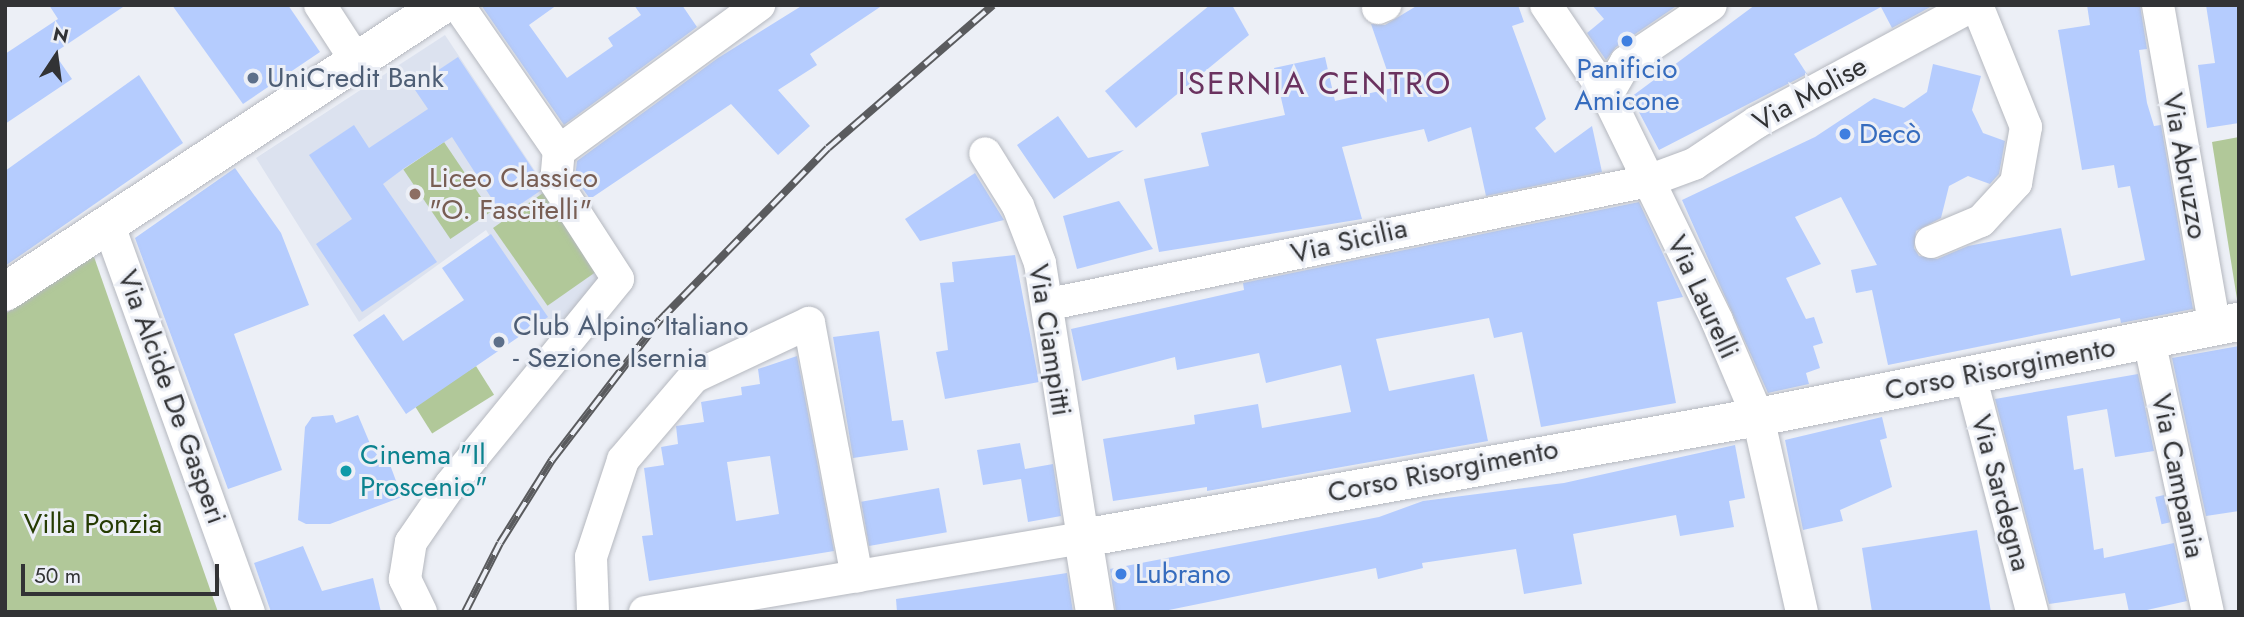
<!DOCTYPE html>
<meta charset="utf-8">
<style>
body{margin:0}
#map{position:relative;width:2244px;height:617px;overflow:hidden;background:#eceff6;font-family:Jost,sans-serif}
div>[style]{position:absolute}
[style*='--x']{left:calc(var(--x)*1px);top:calc(var(--y)*1px);width:calc(var(--w)*1px);rotate:calc(var(--a)*1deg)}
.built>*{inset:0;background:#dce2ef}
.green>*{inset:0;background:#b1c899;transform-origin:0 0}
.building>*{inset:0;background:#b5ccfe;transform-origin:0 0}
.roads{filter:drop-shadow(0 0 2px #b5b8bf) drop-shadow(0 0 2px #b5b8bf)}
.minor>*{height:32px;margin:-16px;padding:0 16px;transform-origin:16px;border-radius:16px;background:#fff}
.tertiary>*{height:38px;margin:-19px;padding:0 19px;transform-origin:19px;border-radius:19px;background:#fff}
.secondary>*{height:38px;margin:-19px;padding:0 19px;transform-origin:19px;border-radius:19px;background:#fff}
.rail>*{height:8px;margin-top:-4px;transform-origin:0;background:repeating-linear-gradient(90deg,#eceff6 0 16px,#5a5b5e 0 32px);box-sizing:border-box;border-block:2px solid #5a5b5e}
.dots>*{width:19px;height:19px;translate:-50% -50%;box-sizing:border-box;border:4px solid #eceff6;border-radius:50%}
span{translate:-50% -50%;white-space:nowrap;text-align:center;line-height:1.15;-webkit-text-stroke:6px #eceff6;paint-order:stroke}
.shop-label{font-size:28px;color:#366cbe}
.left{translate:0 -50%;text-align:left}
.service-label{font-size:28px;color:#4e5e75}
.street-label{font-size:28px;color:#323335}
.education-label{font-size:28px;color:#785e54}
.culture-label{font-size:28px;color:#0d838f}
.park-label{font-size:28px;color:#253b02}
.quarter-label{font-size:32px;color:#6a325f;letter-spacing:2px}
.frame{position:absolute;inset:0;border:7px solid #323335;pointer-events:none}
.north{position:absolute;left:21px;top:21px;width:70px;height:70px;-webkit-text-stroke:5px #eceff6;paint-order:stroke;rotate:13deg;font-size:19px;font-weight:700;line-height:28px;text-align:center;color:#323335}
.north::after{content:'';display:block;margin:auto;width:24px;height:32px;background:#323335;clip-path:polygon(50% 0,100% 100%,50% 72%,0 100%)}
.scale{position:absolute;left:21px;top:564px;width:198px;height:32px;box-sizing:border-box;border:4px solid #323335;border-top:0;padding-left:9px;font-size:21px;line-height:24px;white-space:nowrap;color:#323335;-webkit-text-stroke:5px #eceff6;paint-order:stroke}
</style>
<div id="map">
<div class="built">
<div style="clip-path:polygon(445px 35px,604px 275px,555px 339px,486px 230px,359px 322px,256px 158px)"></div>
</div>
<div class="green">
<div style="clip-path:polygon(2239px 137px,2239px 299px,2237px 299px,2212px 142px)"></div>
<div style="left:444px;top:142px;width:84px;height:49px;rotate:56deg"></div>
<div style="left:543px;top:193px;width:95px;height:61px;rotate:55deg"></div>
<div style="clip-path:polygon(93px 254px,218px 612px,5px 612px,5px 314px)"></div>
<div style="left:476px;top:366px;width:34px;height:73px;rotate:58deg"></div>
</div>
<div class="building">
<div style="clip-path:polygon(49px 5px,126px 5px,54px 53px,72px 79px,5px 124px,5px 54px,58px 19px)"></div>
<div style="clip-path:polygon(172px 5px,288px 5px,320px 52px,243px 104px)"></div>
<div style="clip-path:polygon(481px 5px,557px 5px,529px 25px,567px 78px,613px 46px,608px 38px,641px 15px,634px 5px,682px 5px,697px 27px,564px 125px)"></div>
<div style="clip-path:polygon(803px 5px,883px 5px,810px 54px,817px 65px,778px 90px,810px 126px,778px 155px,731px 104px,590px 199px,575px 178px,577px 161px,718px 58px)"></div>
<div style="clip-path:polygon(1210px 5px,1232px 5px,1249px 35px,1136px 128px,1105px 91px)"></div>
<div style="clip-path:polygon(1418px 5px,1518px 5px,1524px 22px,1512px 26px,1546px 119px,1535px 128px,1555px 153px,1592px 126px,1602px 172px,1486px 196px,1471px 127px,1428px 142px,1424px 129px,1342px 147px,1362px 219px,1159px 252px,1144px 179px,1209px 166px,1201px 133px,1285px 115px,1274px 68px,1325px 57px,1335px 101px,1393px 88px,1371px 24px,1385px 25px)"></div>
<div style="clip-path:polygon(1592px 5px,1678px 5px,1616px 47px,1606px 60px,1587px 33px,1604px 19px)"></div>
<div style="clip-path:polygon(1755px 5px,1934px 5px,1892px 28px,1881px 7px,1794px 54px,1807px 74px,1659px 150px,1631px 97px)"></div>
<div style="clip-path:polygon(2087px 5px,2140px 5px,2147px 49px,2139px 50px,2147px 103px,2154px 126px,2161px 125px,2193px 309px,2121px 323px,2120px 318px,1888px 365px,1872px 290px,1856px 293px,1851px 270px,1877px 265px,1841px 197px,1795px 217px,1821px 264px,1786px 278px,1806px 319px,1814px 317px,1823px 343px,1813px 346px,1820px 368px,1806px 373px,1809px 384px,1768px 393px,1682px 200px,1815px 137px,1874px 98px,1904px 108px,1927px 92px,1933px 64px,1981px 76px,1972px 110px,1983px 133px,2005px 141px,1999px 174px,1990px 184px,1968px 176px,1949px 186px,1941px 218px,1916px 231px,1914px 248px,1919px 256px,1937px 259px,1968px 246px,2061px 228px,2071px 276px,2145px 260px,2130px 186px,2118px 188px,2114px 165px,2082px 170px,2058px 30px,2090px 25px)"></div>
<div style="clip-path:polygon(2206px 5px,2239px 5px,2239px 123px,2207px 128px,2198px 65px,2215px 63px)"></div>
<div style="clip-path:polygon(458px 57px,538px 177px,540px 191px,503px 216px,452px 137px,403px 169px,383px 184px,437px 262px,362px 312px,316px 244px,352px 219px,309px 155px,354px 125px,369px 148px,428px 109px,413px 87px)"></div>
<div style="clip-path:polygon(139px 75px,183px 143px,5px 266px,5px 171px)"></div>
<div style="clip-path:polygon(1058px 116px,1088px 158px,1124px 150px,1054px 199px,1017px 145px)"></div>
<div style="clip-path:polygon(235px 168px,281px 233px,309px 305px,234px 334px,282px 470px,228px 489px,135px 238px)"></div>
<div style="clip-path:polygon(975px 173px,1004px 220px,920px 241px,905px 219px)"></div>
<div style="clip-path:polygon(1119px 201px,1153px 249px,1077px 269px,1063px 216px)"></div>
<div style="clip-path:polygon(1639px 202px,1683px 297px,1657px 302px,1676px 403px,1541px 427px,1522px 332px,1494px 338px,1489px 318px,1376px 339px,1389px 391px,1474px 374px,1488px 441px,1207px 491px,1207px 487px,1113px 501px,1103px 439px,1195px 424px,1194px 415px,1258px 404px,1262px 428px,1351px 412px,1341px 365px,1266px 383px,1259px 353px,1177px 370px,1175px 357px,1082px 381px,1071px 329px,1244px 290px,1243px 283px)"></div>
<div style="clip-path:polygon(491px 234px,548px 317px,406px 414px,353px 335px,384px 314px,403px 341px,464px 300px,442px 268px)"></div>
<div style="clip-path:polygon(1015px 255px,1039px 382px,945px 399px,936px 352px,948px 350px,940px 283px,954px 282px,952px 262px)"></div>
<div style="clip-path:polygon(879px 331px,892px 421px,903px 420px,908px 450px,853px 458px,833px 337px)"></div>
<div style="clip-path:polygon(2239px 346px,2239px 511px,2206px 516px,2172px 358px)"></div>
<div style="clip-path:polygon(evenodd,797px 356px,834px 551px,649px 581px,642px 536px,653px 535px,644px 468px,664px 465px,661px 447px,678px 444px,676px 426px,704px 422px,701px 402px,742px 395px,741px 387px,760px 384px,758px 369px,797px 356px,770px 456px,779px 514px,736px 521px,727px 462px,770px 456px)"></div>
<div style="clip-path:polygon(2138px 374px,2154px 451px,2115px 457px,2107px 409px,2067px 416px,2074px 470px,2083px 468px,2094px 550px,2103px 548px,2104px 558px,2174px 543px,2187px 601px,2138px 612px,2129px 612px,2125px 593px,2049px 604px,1995px 399px)"></div>
<div style="clip-path:polygon(333px 415px,336px 423px,358px 415px,371px 446px,375px 444px,383px 464px,389px 462px,402px 497px,330px 524px,306px 524px,298px 520px,305px 427px,312px 417px)"></div>
<div style="clip-path:polygon(1882px 417px,1887px 438px,1880px 440px,1892px 487px,1840px 510px,1843px 521px,1803px 530px,1785px 440px)"></div>
<div style="clip-path:polygon(1020px 443px,1025px 469px,1053px 464px,1061px 516px,1028px 522px,1021px 479px,983px 485px,977px 450px)"></div>
<div style="clip-path:polygon(1735px 445px,1745px 498px,1729px 501px,1734px 527px,1680px 536px,1676px 515px,1573px 534px,1582px 584px,1524px 594px,1516px 549px,1422px 563px,1423px 568px,1378px 579px,1376px 568px,1159px 612px,1116px 612px,1110px 569px,1379px 517px,1423px 501px,1564px 483px)"></div>
<div style="left:939px;top:488px;width:45px;height:79px;rotate:80deg"></div>
<div style="left:2164px;top:495px;width:28px;height:9px;rotate:77deg"></div>
<div style="clip-path:polygon(1977px 530px,1991px 612px,1872px 612px,1862px 548px)"></div>
<div style="clip-path:polygon(303px 546px,322px 591px,373px 578px,381px 612px,271px 612px,254px 563px)"></div>
<div style="clip-path:polygon(1067px 573px,1073px 612px,897px 612px,896px 599px)"></div>
</div>
<div class="roads">
<div class="minor">
<div style="--x:320;--y:5;--w:68;--a:57"></div>
<div style="--x:458;--y:5;--w:178;--a:55.3"></div>
<div style="--x:1546;--y:5;--w:109;--a:55.9"></div>
<div style="--x:1607;--y:95;--w:251;--a:64"></div>
<div style="--x:1717;--y:321;--w:104;--a:66.9"></div>
<div style="--x:1758;--y:417;--w:200;--a:77.3"></div>
<div style="--x:2158;--y:5;--w:327;--a:80"></div>
<div style="--x:1378;--y:8;--w:8;--a:-23"></div>
<div style="--x:1607;--y:95;--w:38;--a:-60"></div>
<div style="--x:1626;--y:62;--w:102;--a:-33.8"></div>
<div style="--x:559;--y:151;--w:248;--a:-36.1"></div>
<div style="--x:108;--y:223;--w:414;--a:70.1"></div>
<div style="--x:1931;--y:242;--w:54;--a:-22.8"></div>
<div style="--x:1981;--y:221;--w:52;--a:-47.4"></div>
<div style="--x:2016;--y:183;--w:57;--a:-79.9"></div>
<div style="--x:2026;--y:127;--w:131;--a:-111.9"></div>
<div style="--x:1050;--y:304;--w:611;--a:-11.62"></div>
<div style="--x:1648;--y:181;--w:49;--a:-20.3"></div>
<div style="--x:1694;--y:164;--w:76;--a:-33.7"></div>
<div style="--x:1757;--y:122;--w:246;--a:-28.4"></div>
<div style="--x:2149;--y:340;--w:278;--a:77.8"></div>
<div style="--x:1970;--y:375;--w:245;--a:75.3"></div>
<div style="--x:421;--y:612;--w:37;--a:-116"></div>
<div style="--x:405;--y:579;--w:37;--a:-81"></div>
<div style="--x:411;--y:542;--w:70;--a:-55.4"></div>
<div style="--x:451;--y:484;--w:264;--a:-50.8"></div>
<div style="--x:618;--y:279;--w:114;--a:-122.9"></div>
<div style="--x:556;--y:183;--w:32;--a:-85"></div>
<div style="--x:593;--y:612;--w:55;--a:-92.1"></div>
<div style="--x:591;--y:557;--w:102;--a:-71.7"></div>
<div style="--x:623;--y:460;--w:109;--a:-49.5"></div>
<div style="--x:694;--y:377;--w:127;--a:-25.2"></div>
<div style="--x:809;--y:323;--w:258;--a:79.3"></div>
<div style="--x:645;--y:612;--w:444;--a:-9.6"></div>
<div style="--x:1083;--y:538;--w:278;--a:-98.9"></div>
<div style="--x:1040;--y:263;--w:61;--a:-111.1"></div>
<div style="--x:1018;--y:206;--w:62;--a:-121.9"></div>
</div>
<div class="tertiary">
<div style="--x:1095;--y:612;--w:75;--a:-99.2"></div>
<div style="--x:1083;--y:538;--w:686;--a:-10.16"></div>
<div style="--x:1758;--y:417;--w:490;--a:-11.2"></div>
</div>
<div class="secondary">
<div style="--x:5;--y:292;--w:523;--a:-33.29"></div>
</div>
</div>
<div class="rail">
<div style="--x:465;--y:612;--w:77;--a:-63.1"></div>
<div style="--x:500;--y:543;--w:98;--a:-57.9"></div>
<div style="--x:552;--y:460;--w:177;--a:-52.4"></div>
<div style="--x:660;--y:320;--w:240;--a:-45.7"></div>
<div style="--x:828;--y:148;--w:218;--a:-40.9"></div>
</div>
<div class="dots">
<div style="left:1627px;top:41px;background:#3f7fe0"></div>
<div style="left:253px;top:78px;background:#5c6f8a"></div>
<div style="left:1845px;top:134px;background:#3f7fe0"></div>
<div style="left:415px;top:194px;background:#8d6e63"></div>
<div style="left:499px;top:342px;background:#5c6f8a"></div>
<div style="left:346px;top:471px;background:#0f9aa8"></div>
<div style="left:1121px;top:574px;background:#3f7fe0"></div>
</div>
<div class="shop-label">
<span style="left:1627px;top:85px">Panificio<br>Amicone</span>
<span class="left" style="left:1859px;top:134px">Decò</span>
<span class="left" style="left:1135px;top:574px">Lubrano</span>
</div>
<div class="service-label">
<span class="left" style="left:267px;top:78px">UniCredit Bank</span>
<span class="left" style="left:513px;top:342px">Club Alpino Italiano<br>- Sezione Isernia</span>
</div>
<div class="street-label">
<span style="left:1810px;top:94px;rotate:-29deg">Via Molise</span>
<span style="left:2185px;top:166px;rotate:80deg">Via Abruzzo</span>
<span style="left:1349px;top:241px;rotate:-13deg">Via Sicilia</span>
<span style="left:1703px;top:297px;rotate:65deg">Via Laurelli</span>
<span style="left:1050px;top:340px;rotate:81deg">Via Ciampitti</span>
<span style="left:2000px;top:369px;rotate:-11deg">Corso Risorgimento</span>
<span style="left:172px;top:397px;rotate:70deg">Via Alcide De Gasperi</span>
<span style="left:1443px;top:471px;rotate:-11deg">Corso Risorgimento</span>
<span style="left:2178px;top:476px;rotate:78deg">Via Campania</span>
<span style="left:2001px;top:493px;rotate:75deg">Via Sardegna</span>
</div>
<div class="education-label">
<span class="left" style="left:429px;top:194px">Liceo Classico<br>"O. Fascitelli"</span>
</div>
<div class="culture-label">
<span class="left" style="left:360px;top:471px">Cinema "Il<br>Proscenio"</span>
</div>
<div class="park-label">
<span style="left:93px;top:524px">Villa Ponzia</span>
</div>
<div class="quarter-label">
<span style="left:1315px;top:83px">ISERNIA CENTRO</span>
</div>
<div class="frame"></div>
<div class="north">N</div>
<div class="scale">50 m</div>
</div>
